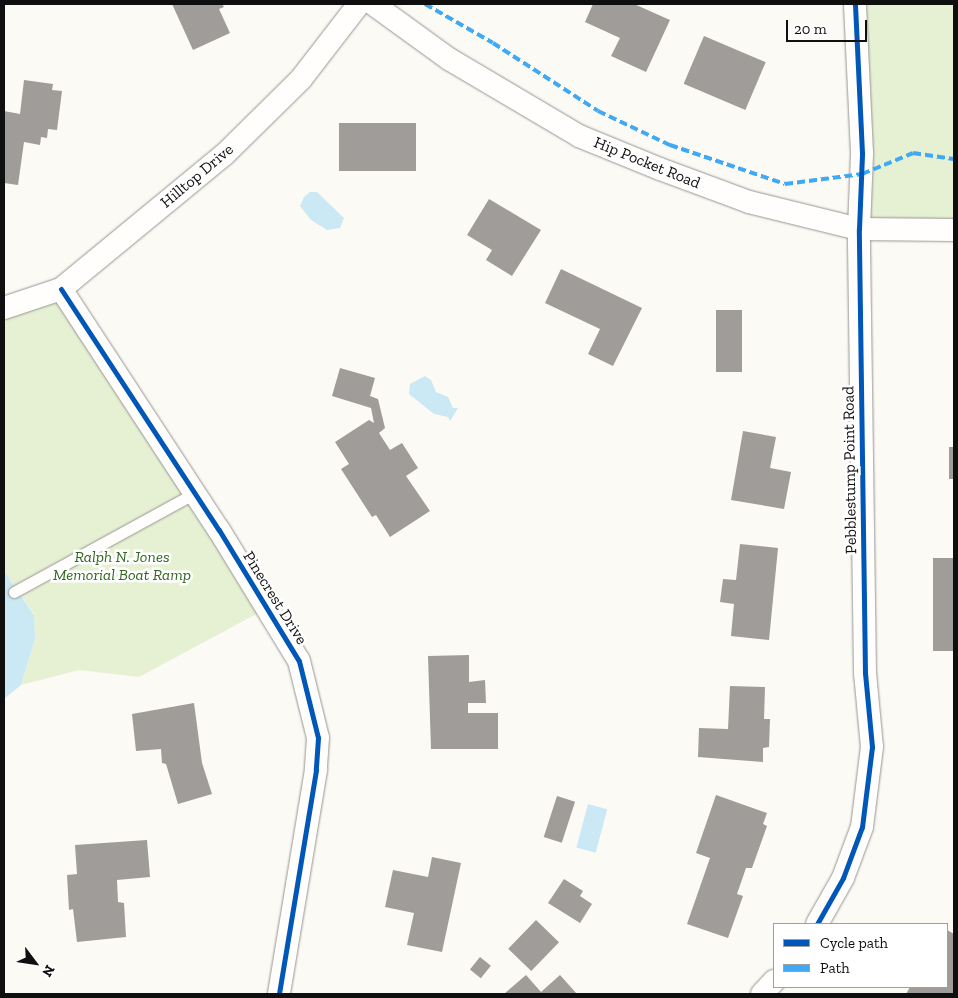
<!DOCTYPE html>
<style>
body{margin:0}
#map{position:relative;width:958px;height:998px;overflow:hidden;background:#fcfaf4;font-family:"Zilla Slab",serif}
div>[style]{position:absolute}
.green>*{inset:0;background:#e6f1d4;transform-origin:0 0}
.water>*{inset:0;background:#cbe8f5;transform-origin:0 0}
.building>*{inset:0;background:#9f9c99;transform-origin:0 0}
.roads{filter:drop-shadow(0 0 1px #969592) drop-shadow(0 0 1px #969592)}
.lane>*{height:11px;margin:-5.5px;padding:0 5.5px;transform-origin:5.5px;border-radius:5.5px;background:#fffefd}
.street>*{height:22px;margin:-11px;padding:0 11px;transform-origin:11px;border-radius:11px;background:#fffefd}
.quiet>*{height:4px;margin-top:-2px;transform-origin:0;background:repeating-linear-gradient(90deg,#3fa9f5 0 8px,transparent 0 12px)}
.cycleway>*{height:5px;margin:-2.5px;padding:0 2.5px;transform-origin:2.5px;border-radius:2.5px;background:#0057b8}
span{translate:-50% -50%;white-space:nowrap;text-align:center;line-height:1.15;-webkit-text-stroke:5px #fff;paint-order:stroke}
.street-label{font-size:16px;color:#0f0f0f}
.park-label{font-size:16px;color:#31661f;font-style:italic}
.frame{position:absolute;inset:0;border:5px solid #0f0f0f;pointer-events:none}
.legend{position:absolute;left:773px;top:923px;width:175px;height:65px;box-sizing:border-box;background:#fff;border:1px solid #9f9f9f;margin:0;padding:6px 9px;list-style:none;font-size:15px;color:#0f0f0f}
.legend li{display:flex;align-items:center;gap:10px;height:25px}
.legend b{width:25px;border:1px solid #9f9f9f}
.north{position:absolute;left:10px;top:938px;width:50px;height:50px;-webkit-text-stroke:4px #fff;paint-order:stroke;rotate:121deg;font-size:14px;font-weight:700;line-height:20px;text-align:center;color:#0f0f0f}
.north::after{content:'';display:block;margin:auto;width:18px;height:22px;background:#0f0f0f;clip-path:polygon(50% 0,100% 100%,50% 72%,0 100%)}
.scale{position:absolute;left:786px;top:20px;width:81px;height:22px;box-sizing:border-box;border:2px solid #0f0f0f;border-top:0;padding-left:6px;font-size:15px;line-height:18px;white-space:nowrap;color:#0f0f0f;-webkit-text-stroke:4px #fff;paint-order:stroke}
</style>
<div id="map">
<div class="green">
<i style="left:855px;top:4px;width:99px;height:225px"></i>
<i style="clip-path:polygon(61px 289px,266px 609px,139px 677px,79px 670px,21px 685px,35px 639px,34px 614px,4px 571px,4px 308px)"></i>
</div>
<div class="water">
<i style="clip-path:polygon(310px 192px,317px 192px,344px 218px,340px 228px,327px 230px,311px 220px,300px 206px,304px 197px)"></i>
<i style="clip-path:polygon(425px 376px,431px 380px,436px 392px,448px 397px,453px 408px,458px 408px,450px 421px,448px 417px,434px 414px,409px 394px,410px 384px)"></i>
<i style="clip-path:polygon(4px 571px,34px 615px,35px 639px,21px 685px,4px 699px)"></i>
<i style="left:588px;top:804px;width:20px;height:45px;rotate:15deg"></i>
</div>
<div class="building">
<i style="clip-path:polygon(172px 4px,222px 4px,224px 7px,219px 9px,230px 33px,193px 50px)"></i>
<i style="clip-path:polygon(593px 4px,634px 4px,670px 20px,646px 72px,611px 56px,620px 38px,585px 22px)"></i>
<i style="left:704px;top:36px;width:67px;height:52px;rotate:23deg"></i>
<i style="clip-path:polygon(24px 80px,53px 84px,52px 90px,62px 91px,57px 130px,48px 129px,47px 138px,41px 137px,40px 145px,24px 142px,18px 185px,4px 183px,4px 111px,20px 114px)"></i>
<i style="left:339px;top:123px;width:77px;height:48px"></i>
<i style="clip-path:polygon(489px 199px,541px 230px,512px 276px,486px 260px,492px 250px,467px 235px)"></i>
<i style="clip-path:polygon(561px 269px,642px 308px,613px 366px,588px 354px,600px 329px,545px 303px)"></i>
<i style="left:716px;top:310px;width:26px;height:62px"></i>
<i style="clip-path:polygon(340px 368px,375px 378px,370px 396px,378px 399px,385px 428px,379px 433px,390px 450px,402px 443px,418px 468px,406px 476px,430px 511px,390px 537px,376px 515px,372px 517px,341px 469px,349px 464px,335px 442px,369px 420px,374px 423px,371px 408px,332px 396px)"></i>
<i style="clip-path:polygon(743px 431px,776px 437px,770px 468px,791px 472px,784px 509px,731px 500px)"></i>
<i style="left:949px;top:447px;width:5px;height:32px"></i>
<i style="clip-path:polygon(740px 544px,778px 548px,769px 640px,731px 636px,734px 604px,720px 602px,723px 579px,736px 580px)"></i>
<i style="left:933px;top:558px;width:21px;height:93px"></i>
<i style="clip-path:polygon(469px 655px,469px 682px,485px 680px,486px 703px,468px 703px,468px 713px,498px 713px,498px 749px,431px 749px,428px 656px)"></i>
<i style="clip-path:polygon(730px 686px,765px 687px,764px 719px,770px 719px,769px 747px,763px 748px,763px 762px,698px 757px,699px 728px,728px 729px)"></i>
<i style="clip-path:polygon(194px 703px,202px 763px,212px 794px,178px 804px,166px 764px,162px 763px,161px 749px,136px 751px,132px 714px)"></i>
<i style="clip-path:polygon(716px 795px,767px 813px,763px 824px,767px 826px,752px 868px,746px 868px,737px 894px,743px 896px,728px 938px,687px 924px,710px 858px,696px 853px)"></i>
<i style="left:557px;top:796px;width:19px;height:43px;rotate:18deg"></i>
<i style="clip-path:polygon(147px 840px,150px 877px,117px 880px,118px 902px,124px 903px,126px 937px,77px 942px,73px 909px,69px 910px,67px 875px,77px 874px,75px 845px)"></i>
<i style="clip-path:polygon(432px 857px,461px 863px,442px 952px,407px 945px,414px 913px,385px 907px,393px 870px,428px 877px)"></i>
<i style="clip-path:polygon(564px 879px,583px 891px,580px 896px,592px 904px,580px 923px,548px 903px)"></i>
<i style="left:536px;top:920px;width:32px;height:40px;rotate:44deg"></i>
<i style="clip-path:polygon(947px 930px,954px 934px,954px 994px,906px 994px,910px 987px,947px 987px)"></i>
<i style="left:480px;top:957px;width:14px;height:16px;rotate:39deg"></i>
<i style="clip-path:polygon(526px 975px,541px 992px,560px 975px,577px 994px,504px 994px)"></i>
</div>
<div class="roads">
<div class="lane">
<i style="left:14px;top:592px;width:206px;rotate:-28.7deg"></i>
</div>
<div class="street">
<i style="left:373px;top:4px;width:94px;rotate:35.9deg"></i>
<i style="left:449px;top:59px;width:151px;rotate:30.6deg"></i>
<i style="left:579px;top:136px;width:87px;rotate:22.2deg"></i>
<i style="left:660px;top:169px;width:95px;rotate:20.3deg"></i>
<i style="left:749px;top:202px;width:113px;rotate:13.8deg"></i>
<i style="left:859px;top:229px;width:95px;rotate:0.6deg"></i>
<i style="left:61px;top:289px;width:288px;rotate:56.8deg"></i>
<i style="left:219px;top:530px;width:153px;rotate:58.6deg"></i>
<i style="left:299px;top:661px;width:79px;rotate:76.1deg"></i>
<i style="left:318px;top:738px;width:32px;rotate:94deg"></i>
<i style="left:316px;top:770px;width:227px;rotate:99.4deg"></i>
<i style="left:4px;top:308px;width:60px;rotate:-18.4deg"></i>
<i style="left:61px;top:289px;width:212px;rotate:-39.5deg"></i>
<i style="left:225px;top:154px;width:107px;rotate:-44.6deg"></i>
<i style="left:301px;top:79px;width:95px;rotate:-52.3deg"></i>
<i style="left:817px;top:924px;width:53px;rotate:-60.5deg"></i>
<i style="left:843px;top:878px;width:54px;rotate:-69.6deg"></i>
<i style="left:862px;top:827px;width:81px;rotate:-82.9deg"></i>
<i style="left:872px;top:747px;width:74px;rotate:-95.4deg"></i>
<i style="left:865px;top:673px;width:444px;rotate:-90.8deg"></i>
<i style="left:859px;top:229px;width:76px;rotate:-87.7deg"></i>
<i style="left:862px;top:153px;width:149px;rotate:-92.7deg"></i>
<i style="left:762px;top:994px;width:18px;rotate:-47deg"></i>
</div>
</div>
<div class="quiet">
<i style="left:425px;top:4px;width:78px;rotate:29.8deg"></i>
<i style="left:493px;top:43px;width:125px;rotate:32.9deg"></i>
<i style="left:598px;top:111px;width:80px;rotate:25.3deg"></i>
<i style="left:670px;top:145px;width:121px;rotate:18.7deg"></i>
<i style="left:785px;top:184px;width:78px;rotate:-7.4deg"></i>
<i style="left:862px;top:174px;width:55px;rotate:-22.4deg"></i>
<i style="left:913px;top:153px;width:41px;rotate:8.3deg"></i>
</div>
<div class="cycleway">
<i style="left:61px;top:289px;width:288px;rotate:56.8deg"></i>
<i style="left:219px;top:530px;width:153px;rotate:58.6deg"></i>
<i style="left:299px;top:661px;width:79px;rotate:76.1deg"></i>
<i style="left:318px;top:738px;width:32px;rotate:94deg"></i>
<i style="left:316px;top:770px;width:227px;rotate:99.4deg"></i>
<i style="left:817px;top:924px;width:53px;rotate:-60.5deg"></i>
<i style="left:843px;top:878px;width:54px;rotate:-69.6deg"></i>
<i style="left:862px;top:827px;width:81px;rotate:-82.9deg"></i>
<i style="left:872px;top:747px;width:74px;rotate:-95.4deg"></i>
<i style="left:865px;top:673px;width:444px;rotate:-90.8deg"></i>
<i style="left:859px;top:229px;width:76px;rotate:-87.7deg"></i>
<i style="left:862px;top:153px;width:149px;rotate:-92.7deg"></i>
</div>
<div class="street-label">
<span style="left:647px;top:163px;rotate:22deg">Hip Pocket Road</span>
<span style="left:197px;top:176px;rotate:-40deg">Hilltop Drive</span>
<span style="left:850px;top:470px;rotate:-91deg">Pebblestump Point Road</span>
<span style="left:275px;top:598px;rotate:58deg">Pinecrest Drive</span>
</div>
<div class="park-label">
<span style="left:122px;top:566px">Ralph N. Jones<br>Memorial Boat Ramp</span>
</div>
<div class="frame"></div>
<ul class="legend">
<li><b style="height:6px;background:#0057b8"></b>Cycle path</li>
<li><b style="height:6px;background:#3fa9f5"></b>Path</li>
</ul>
<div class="north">N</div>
<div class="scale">20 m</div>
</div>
